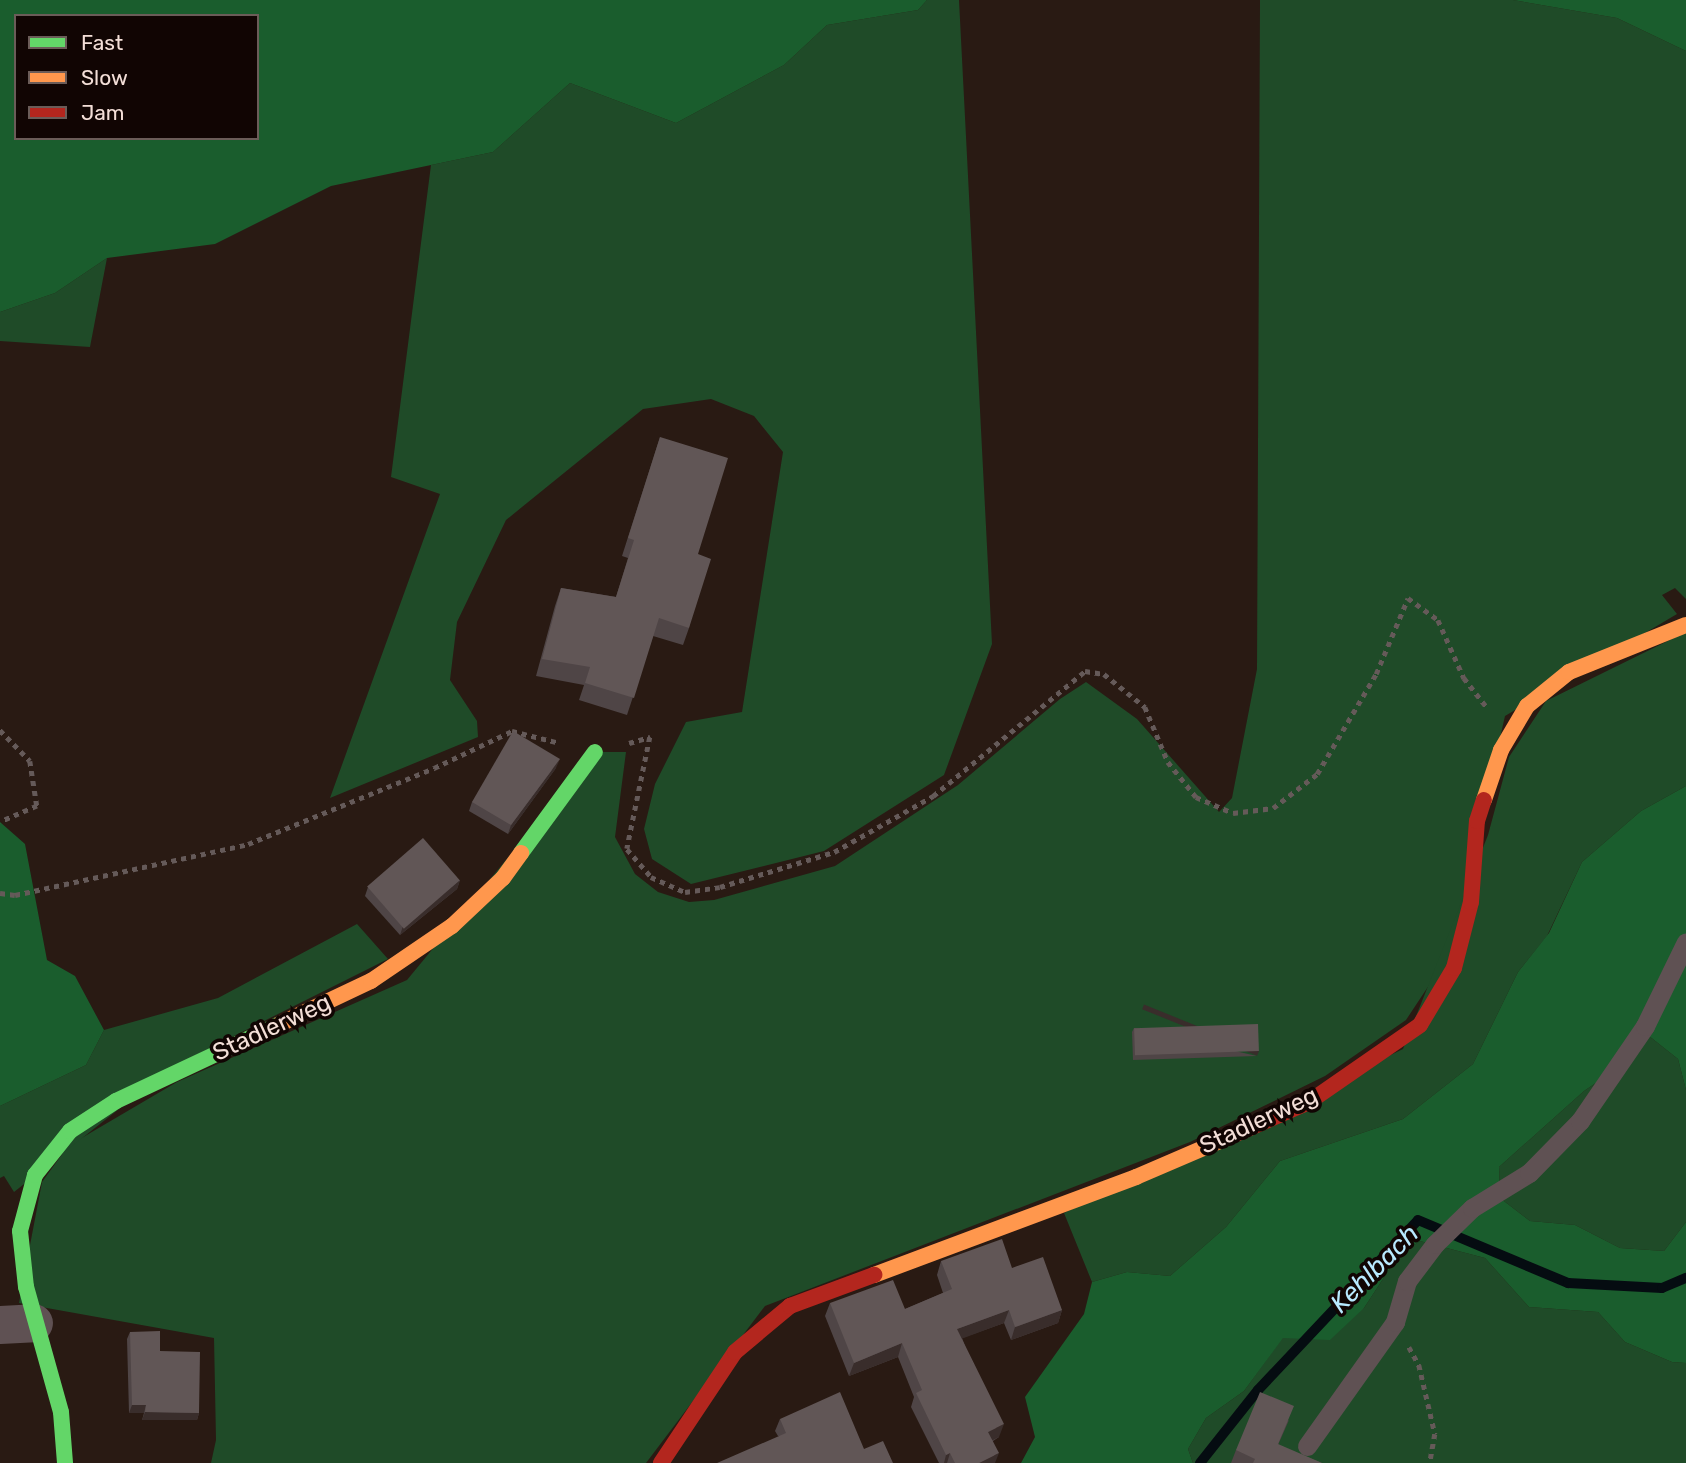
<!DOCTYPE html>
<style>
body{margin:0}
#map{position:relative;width:1686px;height:1463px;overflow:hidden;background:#291a13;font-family:Rubik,sans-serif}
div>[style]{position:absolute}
.green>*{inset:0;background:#1f4b28}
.forest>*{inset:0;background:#1a5d2d}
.stream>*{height:10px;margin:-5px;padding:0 5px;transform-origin:5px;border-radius:5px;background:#050c11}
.path>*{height:4.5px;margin-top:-2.25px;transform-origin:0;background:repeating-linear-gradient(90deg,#655a59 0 5px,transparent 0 10px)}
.lane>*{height:19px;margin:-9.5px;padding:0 9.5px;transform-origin:9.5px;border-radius:9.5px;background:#5f5153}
.street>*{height:38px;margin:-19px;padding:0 19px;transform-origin:19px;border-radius:19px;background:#5f5153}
.fast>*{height:16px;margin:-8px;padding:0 8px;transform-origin:8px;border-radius:8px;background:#63d668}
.slow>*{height:16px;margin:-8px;padding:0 8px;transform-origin:8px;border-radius:8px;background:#ff974d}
.jam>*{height:16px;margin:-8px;padding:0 8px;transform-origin:8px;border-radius:8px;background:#b3261e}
.wall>*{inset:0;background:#4f4546}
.shaded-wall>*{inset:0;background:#392d2b;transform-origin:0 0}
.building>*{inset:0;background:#615656;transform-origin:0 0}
span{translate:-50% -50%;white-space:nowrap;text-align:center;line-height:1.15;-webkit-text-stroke:7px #110503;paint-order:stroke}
.street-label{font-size:24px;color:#f3ded7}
.water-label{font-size:26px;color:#b8e9fe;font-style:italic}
.legend{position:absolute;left:14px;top:14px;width:245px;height:126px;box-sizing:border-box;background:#110503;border:2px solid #6b5c58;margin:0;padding:9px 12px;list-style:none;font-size:21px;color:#f3ded7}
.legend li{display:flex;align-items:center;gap:14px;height:35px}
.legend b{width:35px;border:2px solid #6b5c58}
</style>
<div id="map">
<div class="green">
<i style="clip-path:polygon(927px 0,959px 0,992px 644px,944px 775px,824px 851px,691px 884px,652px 859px,644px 829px,655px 784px,686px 722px,742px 712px,783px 452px,754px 416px,711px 399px,643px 409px,506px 520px,457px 622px,450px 680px,477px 721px,478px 737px,330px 798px,440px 494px,391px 477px,431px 165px,493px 152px,570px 83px,676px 123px,784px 65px,827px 25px,918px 10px)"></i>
<i style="clip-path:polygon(1260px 0,1513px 0,1617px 18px,1686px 51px,1686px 599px,1675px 588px,1662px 595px,1677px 614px,1505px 716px,1451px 952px,1406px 1020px,1325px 1076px,1190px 1142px,765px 1306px,646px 1463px,211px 1463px,216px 1440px,214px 1338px,19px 1303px,42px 1182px,68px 1146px,177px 1082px,407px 980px,595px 752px,626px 752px,615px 837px,635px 874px,658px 892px,689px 902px,714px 900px,835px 866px,958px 785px,1060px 699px,1086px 682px,1137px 719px,1219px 812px,1232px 798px,1257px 669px)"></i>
<i style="clip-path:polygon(107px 258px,90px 347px,0 341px,0 312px,55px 293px)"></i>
<i style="clip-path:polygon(1686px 632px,1686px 786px,1641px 811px,1582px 862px,1547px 936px,1518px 972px,1473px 1064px,1403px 1119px,1280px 1161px,1226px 1227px,1170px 1276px,1127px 1272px,1092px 1282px,1064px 1213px,1403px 1049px,1488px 835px,1509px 757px,1546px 701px)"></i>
<i style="clip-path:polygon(357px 924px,388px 959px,172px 1067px,14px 1192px,4px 1176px,0 1178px,0 1106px,86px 1065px,104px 1030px,218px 998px)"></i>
<i style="clip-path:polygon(1649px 1036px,1678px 1059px,1686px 1090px,1686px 1222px,1664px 1251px,1620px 1248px,1575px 1225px,1530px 1221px,1500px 1198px,1499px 1167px,1584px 1091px,1618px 1068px)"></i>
<i style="clip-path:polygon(1420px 1241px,1485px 1258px,1529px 1307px,1598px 1312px,1625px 1342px,1672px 1362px,1686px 1363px,1686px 1463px,1193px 1463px,1188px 1449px,1206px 1418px,1244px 1391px,1283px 1337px,1364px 1308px,1398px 1256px)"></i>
</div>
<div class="forest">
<i style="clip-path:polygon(evenodd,0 0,927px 0,918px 10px,827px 25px,784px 65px,676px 123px,570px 83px,493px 152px,331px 186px,215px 244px,107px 258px,55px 293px,0 312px,0 0,16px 16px,257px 16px,257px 138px,16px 138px,16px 16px)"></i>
<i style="clip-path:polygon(1513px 0,1686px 0,1686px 51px,1617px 18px)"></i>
<i style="clip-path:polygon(1686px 786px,1686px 1090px,1678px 1059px,1649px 1036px,1618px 1068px,1584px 1091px,1499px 1167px,1500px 1198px,1530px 1221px,1575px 1225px,1620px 1248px,1664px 1251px,1686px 1222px,1686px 1363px,1672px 1362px,1625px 1342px,1598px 1312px,1529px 1307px,1485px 1258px,1420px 1241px,1398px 1256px,1364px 1308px,1330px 1340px,1283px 1338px,1244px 1391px,1206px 1418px,1188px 1449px,1193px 1463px,1021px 1463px,1035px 1437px,1025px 1397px,1084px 1314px,1092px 1282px,1127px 1272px,1170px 1276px,1226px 1227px,1280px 1161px,1403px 1119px,1473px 1064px,1518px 972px,1549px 933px,1582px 862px,1641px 811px)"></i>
<i style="clip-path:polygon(0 822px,25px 844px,47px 960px,75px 976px,104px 1030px,86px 1065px,0 1106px)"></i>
</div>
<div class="stream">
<i style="left:1200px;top:1463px;width:93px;rotate:-51.5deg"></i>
<i style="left:1258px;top:1390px;width:233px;rotate:-46.7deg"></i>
<i style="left:1418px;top:1220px;width:163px;rotate:22.8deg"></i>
<i style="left:1568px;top:1283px;width:94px;rotate:3deg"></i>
<i style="left:1662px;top:1288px;width:26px;rotate:-23deg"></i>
</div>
<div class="path">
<i style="left:0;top:730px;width:43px;rotate:45.9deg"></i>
<i style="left:30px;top:761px;width:46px;rotate:81.2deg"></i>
<i style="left:37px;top:806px;width:40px;rotate:156.6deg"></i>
<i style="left:629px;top:743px;width:22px;rotate:-16deg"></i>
<i style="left:650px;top:737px;width:114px;rotate:101.6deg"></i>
<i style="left:627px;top:849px;width:37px;rotate:49deg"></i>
<i style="left:651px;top:877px;width:37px;rotate:24deg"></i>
<i style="left:685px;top:892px;width:35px;rotate:-8deg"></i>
<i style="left:720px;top:887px;width:119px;rotate:-17.1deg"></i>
<i style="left:834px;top:852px;width:114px;rotate:-29.5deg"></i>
<i style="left:933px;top:796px;width:197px;rotate:-39.4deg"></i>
<i style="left:1085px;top:671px;width:19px;rotate:9deg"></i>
<i style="left:1104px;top:674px;width:53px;rotate:38.8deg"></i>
<i style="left:1145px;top:707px;width:60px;rotate:67.3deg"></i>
<i style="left:1168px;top:762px;width:45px;rotate:51.3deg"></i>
<i style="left:1196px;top:797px;width:40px;rotate:23.4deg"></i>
<i style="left:1233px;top:813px;width:40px;rotate:-7.1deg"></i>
<i style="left:1273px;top:808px;width:56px;rotate:-37.7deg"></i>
<i style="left:1317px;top:774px;width:116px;rotate:-59.5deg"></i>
<i style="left:1376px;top:674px;width:82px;rotate:-67.2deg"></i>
<i style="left:1408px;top:598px;width:37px;rotate:36deg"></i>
<i style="left:1438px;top:620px;width:64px;rotate:65.9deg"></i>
<i style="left:1464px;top:678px;width:36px;rotate:52deg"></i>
<i style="left:0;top:893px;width:15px;rotate:8deg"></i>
<i style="left:15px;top:895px;width:239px;rotate:-12.3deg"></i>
<i style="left:248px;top:844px;width:201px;rotate:-22.2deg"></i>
<i style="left:434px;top:768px;width:86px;rotate:-25.4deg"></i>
<i style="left:512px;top:731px;width:49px;rotate:14deg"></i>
<i style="left:1409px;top:1347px;width:21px;rotate:61deg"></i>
<i style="left:1419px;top:1365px;width:71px;rotate:76.9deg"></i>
<i style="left:1435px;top:1434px;width:29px;rotate:100deg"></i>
</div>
<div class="lane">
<i style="left:1307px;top:1446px;width:152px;rotate:-54.6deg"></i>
<i style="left:1395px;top:1322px;width:43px;rotate:-73.7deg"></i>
<i style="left:1407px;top:1281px;width:46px;rotate:-52.9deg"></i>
<i style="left:1435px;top:1244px;width:52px;rotate:-44.2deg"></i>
<i style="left:1472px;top:1208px;width:67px;rotate:-31.6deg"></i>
<i style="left:1529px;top:1173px;width:73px;rotate:-45.6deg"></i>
<i style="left:1580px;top:1121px;width:115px;rotate:-55.6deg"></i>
<i style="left:1645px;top:1026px;width:93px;rotate:-64deg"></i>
</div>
<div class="street">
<i style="left:0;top:1325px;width:34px;rotate:-3deg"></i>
</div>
<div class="fast">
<i style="left:521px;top:853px;width:125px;rotate:-53.8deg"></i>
<i style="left:65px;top:1463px;width:51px;rotate:-94.5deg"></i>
<i style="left:61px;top:1412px;width:130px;rotate:-105.6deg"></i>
<i style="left:26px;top:1287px;width:56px;rotate:-96.1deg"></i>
<i style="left:20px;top:1231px;width:58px;rotate:-75deg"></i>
<i style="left:35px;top:1175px;width:56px;rotate:-51.5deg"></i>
<i style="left:70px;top:1131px;width:55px;rotate:-33.1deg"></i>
<i style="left:116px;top:1101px;width:181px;rotate:-25.2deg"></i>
</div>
<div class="slow">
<i style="left:1484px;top:800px;width:53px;rotate:-71.2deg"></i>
<i style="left:1501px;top:750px;width:51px;rotate:-59.4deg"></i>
<i style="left:1527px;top:706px;width:54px;rotate:-39deg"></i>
<i style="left:1569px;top:672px;width:126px;rotate:-21.9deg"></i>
<i style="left:280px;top:1024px;width:101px;rotate:-25.3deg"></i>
<i style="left:371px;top:981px;width:98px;rotate:-34.2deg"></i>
<i style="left:452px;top:926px;width:70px;rotate:-43.3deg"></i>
<i style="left:503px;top:878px;width:31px;rotate:-54deg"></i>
<i style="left:874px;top:1275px;width:280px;rotate:-20.5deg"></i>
<i style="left:1136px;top:1177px;width:101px;rotate:-23.3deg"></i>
</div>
<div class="jam">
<i style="left:1229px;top:1137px;width:87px;rotate:-23.6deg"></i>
<i style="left:1309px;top:1102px;width:135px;rotate:-34.7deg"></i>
<i style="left:1420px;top:1025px;width:66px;rotate:-59.2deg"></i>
<i style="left:1454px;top:968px;width:68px;rotate:-75.6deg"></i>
<i style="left:1471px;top:902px;width:81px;rotate:-85.8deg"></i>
<i style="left:1477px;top:821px;width:22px;rotate:-72deg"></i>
<i style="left:661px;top:1463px;width:133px;rotate:-56.3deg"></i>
<i style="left:735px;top:1352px;width:72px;rotate:-39.9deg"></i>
<i style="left:790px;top:1306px;width:90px;rotate:-20.3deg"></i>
</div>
<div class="wall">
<i style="clip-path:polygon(660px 437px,698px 554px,689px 628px,683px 645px,653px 636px,627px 715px,579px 700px,584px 685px,536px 676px,555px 606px,561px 588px,616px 597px,628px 558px,622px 556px)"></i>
<i style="clip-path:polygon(556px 768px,508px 834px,469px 811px,472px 802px)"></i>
<i style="clip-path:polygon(460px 880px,457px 889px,400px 935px,365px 896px,368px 887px)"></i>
<i style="clip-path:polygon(1134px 1028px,1257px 1056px,1133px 1060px,1132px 1032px)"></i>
<i style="clip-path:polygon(941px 1261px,1012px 1268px,1062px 1310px,1058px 1323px,1011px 1340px,1004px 1323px,962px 1338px,999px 1437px,993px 1441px,995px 1463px,939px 1463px,911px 1407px,914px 1397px,898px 1357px,849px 1376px,825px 1316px,830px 1303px,905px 1309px,943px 1293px,937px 1275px)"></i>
<i style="clip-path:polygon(130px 1332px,160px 1351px,199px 1413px,197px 1420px,142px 1420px,144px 1413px,129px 1413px,127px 1339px)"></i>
<i style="clip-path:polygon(780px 1419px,864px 1449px,778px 1436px,775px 1431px)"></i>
<i style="clip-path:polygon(1289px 1420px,1278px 1445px,1322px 1463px,1231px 1463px,1236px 1450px)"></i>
</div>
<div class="shaded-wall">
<i style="clip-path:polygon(560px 759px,556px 768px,508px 834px,511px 825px)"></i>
<i style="clip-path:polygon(460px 880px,457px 889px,400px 935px,403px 926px)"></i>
<i style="left:1259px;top:1051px;width:5px;height:124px;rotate:112deg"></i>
<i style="clip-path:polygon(1009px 1310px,1004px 1323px,953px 1342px,957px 1329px)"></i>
<i style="clip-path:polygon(1062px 1310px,1058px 1323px,1011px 1340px,1015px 1327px)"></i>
<i style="clip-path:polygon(902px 1343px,898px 1357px,849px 1376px,854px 1363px)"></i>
<i style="clip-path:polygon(132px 1405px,146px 1405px,144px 1413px,129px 1413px)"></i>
<i style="clip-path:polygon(145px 1412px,199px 1413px,197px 1420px,142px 1420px)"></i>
<i style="clip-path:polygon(1004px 1424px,999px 1437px,983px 1445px,988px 1432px)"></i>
<i style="clip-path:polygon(950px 1453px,947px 1463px,944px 1463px,946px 1455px)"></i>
<i style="clip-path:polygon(999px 1453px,995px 1463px,979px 1463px)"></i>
</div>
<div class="building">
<i style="clip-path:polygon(660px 437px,728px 458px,698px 554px,711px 559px,689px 628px,659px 618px,634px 698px,585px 683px,590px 667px,542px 659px,561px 588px,616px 597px,634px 540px,628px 538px)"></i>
<i style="clip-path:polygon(513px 731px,560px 759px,511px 825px,472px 802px)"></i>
<i style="left:423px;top:838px;width:56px;height:74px;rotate:49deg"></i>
<i style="left:1258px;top:1024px;width:27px;height:124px;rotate:88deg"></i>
<i style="clip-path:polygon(1002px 1239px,1012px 1268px,1043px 1257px,1062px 1310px,1015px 1327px,1009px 1310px,957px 1329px,1004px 1424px,988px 1432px,999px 1453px,979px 1463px,955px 1463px,950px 1453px,946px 1455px,916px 1393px,922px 1390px,902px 1343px,854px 1363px,830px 1303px,893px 1280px,905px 1309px,952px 1289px,941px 1261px)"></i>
<i style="clip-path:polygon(160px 1331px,160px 1351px,200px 1352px,199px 1413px,145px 1412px,146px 1405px,132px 1405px,130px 1332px)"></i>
<i style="clip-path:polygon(840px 1392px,864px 1449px,883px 1441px,893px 1463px,717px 1463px,786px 1433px,780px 1419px)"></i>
<i style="clip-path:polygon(1260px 1392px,1294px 1406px,1278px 1444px,1322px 1463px,1253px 1463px,1255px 1459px,1236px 1450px)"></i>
</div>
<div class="street-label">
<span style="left:272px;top:1028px;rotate:-25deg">Stadlerweg</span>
<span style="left:1259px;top:1121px;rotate:-25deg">Stadlerweg</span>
</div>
<div class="water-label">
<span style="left:1375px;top:1269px;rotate:-45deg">Kehlbach</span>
</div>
<ul class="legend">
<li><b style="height:9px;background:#63d668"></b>Fast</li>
<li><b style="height:9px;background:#ff974d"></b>Slow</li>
<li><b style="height:9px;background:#b3261e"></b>Jam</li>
</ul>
</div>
